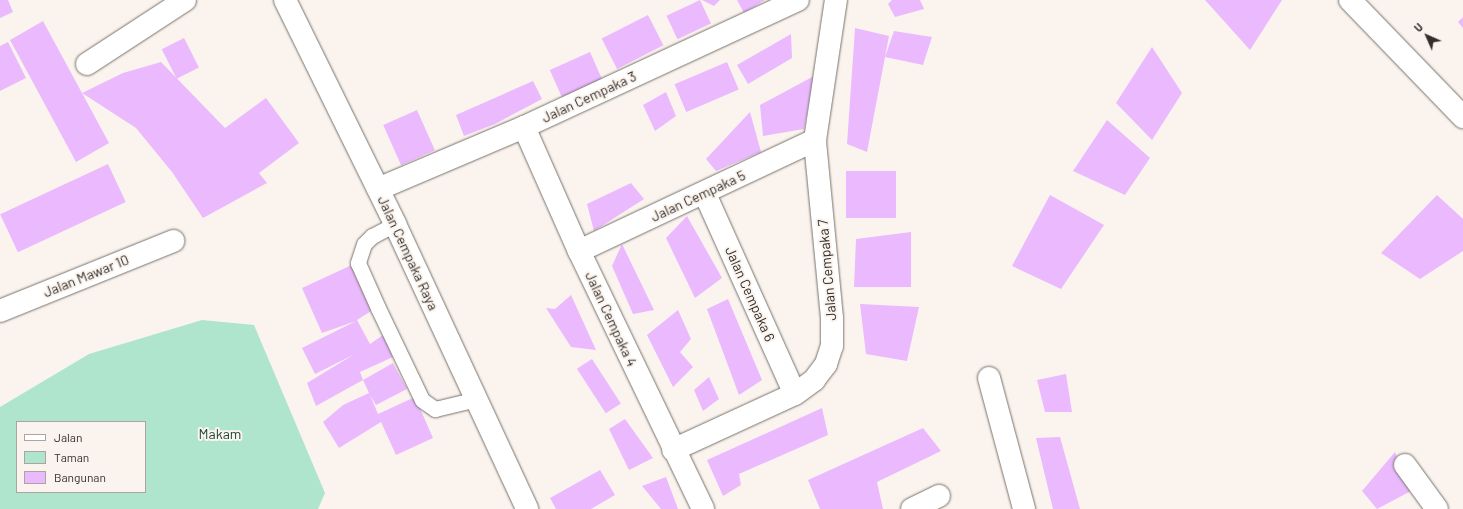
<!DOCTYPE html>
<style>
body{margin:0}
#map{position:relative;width:1463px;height:509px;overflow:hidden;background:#fbf4ee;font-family:Barlow,sans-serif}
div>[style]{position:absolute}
.green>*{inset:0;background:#afe5cc}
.building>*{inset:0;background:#ebb9fe;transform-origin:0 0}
.roads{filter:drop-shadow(0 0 1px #77726c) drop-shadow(0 0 1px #77726c)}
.lane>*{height:15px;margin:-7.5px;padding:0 7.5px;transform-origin:7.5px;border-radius:7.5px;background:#fff}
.street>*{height:22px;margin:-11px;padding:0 11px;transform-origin:11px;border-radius:11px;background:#fff}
span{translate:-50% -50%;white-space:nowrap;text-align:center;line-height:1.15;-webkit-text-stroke:4px #fbf4ee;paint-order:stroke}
.street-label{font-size:14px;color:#312e2c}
.park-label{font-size:14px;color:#1b4534}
.legend{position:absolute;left:16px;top:421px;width:130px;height:72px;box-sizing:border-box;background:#fbf4ee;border:1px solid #aaa5a0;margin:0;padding:5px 7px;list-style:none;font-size:12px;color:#312e2c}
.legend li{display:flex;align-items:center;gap:8px;height:20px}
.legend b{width:20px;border:1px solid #aaa5a0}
.north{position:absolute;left:1407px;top:16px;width:40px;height:40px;-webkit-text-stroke:3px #fbf4ee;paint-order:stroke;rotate:315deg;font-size:11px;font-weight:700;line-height:16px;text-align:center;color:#312e2c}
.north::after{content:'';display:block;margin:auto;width:14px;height:18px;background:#312e2c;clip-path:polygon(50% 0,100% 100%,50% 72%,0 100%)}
</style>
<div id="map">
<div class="green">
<i style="clip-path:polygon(evenodd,202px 320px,254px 325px,325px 493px,318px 509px,0 509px,0 407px,89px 354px,202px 320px,17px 422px,145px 422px,145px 492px,17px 492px,17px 422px)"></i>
</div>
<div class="building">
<i style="clip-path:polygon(0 0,8px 0,13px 12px,0 18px)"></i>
<i style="left:700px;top:0;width:26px;height:37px;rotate:65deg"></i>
<i style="clip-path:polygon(702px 0,720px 0,714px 6px)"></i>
<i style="clip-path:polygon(737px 0,765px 0,744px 13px)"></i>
<i style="clip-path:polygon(892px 0,920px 0,924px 9px,895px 17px,888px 4px)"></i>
<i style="clip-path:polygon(1205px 0,1282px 0,1250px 50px)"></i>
<i style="left:648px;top:15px;width:34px;height:52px;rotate:63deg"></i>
<i style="clip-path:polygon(1463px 17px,1463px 28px,1458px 22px)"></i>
<i style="clip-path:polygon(43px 21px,82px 93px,123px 73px,161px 62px,225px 128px,266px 98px,299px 143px,259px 173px,267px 183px,203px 218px,172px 172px,136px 128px,82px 93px,109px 143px,76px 162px,10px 40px)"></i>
<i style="clip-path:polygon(855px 28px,889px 36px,885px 57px,894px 31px,932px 37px,923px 65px,885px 57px,867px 152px,847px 144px)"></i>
<i style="clip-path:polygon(791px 34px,792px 58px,748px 84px,737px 65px)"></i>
<i style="left:184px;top:38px;width:33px;height:25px;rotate:63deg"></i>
<i style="clip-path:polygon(8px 42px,26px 78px,0 91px,0 46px)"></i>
<i style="clip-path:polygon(1152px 47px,1182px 93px,1152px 140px,1116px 103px)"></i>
<i style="left:590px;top:52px;width:32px;height:44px;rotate:66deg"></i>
<i style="left:727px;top:62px;width:30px;height:57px;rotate:67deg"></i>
<i style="clip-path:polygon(814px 76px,804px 129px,763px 136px,760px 105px)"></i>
<i style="clip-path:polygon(533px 81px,542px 99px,495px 124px,464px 136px,456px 115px)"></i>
<i style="clip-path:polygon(666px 92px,676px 116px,655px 131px,643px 105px)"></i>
<i style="left:417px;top:110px;width:44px;height:37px;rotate:66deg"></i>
<i style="clip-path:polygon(750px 112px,761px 152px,716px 171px,706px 159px)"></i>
<i style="clip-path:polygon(1107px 120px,1150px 158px,1125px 195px,1073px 171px)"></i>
<i style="left:108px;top:164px;width:42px;height:119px;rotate:65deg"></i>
<i style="left:896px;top:171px;width:47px;height:50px;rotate:90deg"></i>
<i style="clip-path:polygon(631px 183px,644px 199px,594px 231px,587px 204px)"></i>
<i style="clip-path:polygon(1050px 195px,1104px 225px,1061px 289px,1012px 266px)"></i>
<i style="clip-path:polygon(1437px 195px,1463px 219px,1463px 251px,1420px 279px,1381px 253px)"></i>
<i style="clip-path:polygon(687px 216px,722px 278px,695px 298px,666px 238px)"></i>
<i style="clip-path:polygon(911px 232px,911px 287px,854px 287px,856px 239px)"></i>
<i style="clip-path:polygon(622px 244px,654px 310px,633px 314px,612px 266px)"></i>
<i style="clip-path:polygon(356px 263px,376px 308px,357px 320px,370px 344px,383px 335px,393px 357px,360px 372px,363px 380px,316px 406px,307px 383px,353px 355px,315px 374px,302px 348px,356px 321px,322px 333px,302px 288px)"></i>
<i style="clip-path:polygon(571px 295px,596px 350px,571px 347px,546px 308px,555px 309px)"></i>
<i style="clip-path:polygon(728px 299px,762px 380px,739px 395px,707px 309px)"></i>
<i style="clip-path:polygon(860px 304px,919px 307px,907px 361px,866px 354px)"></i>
<i style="clip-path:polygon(678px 310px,691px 339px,680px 352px,693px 367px,673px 387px,647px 335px)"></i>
<i style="left:592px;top:359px;width:53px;height:18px;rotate:57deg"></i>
<i style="clip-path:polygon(393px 363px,407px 389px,376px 405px,370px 395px,378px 414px,415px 397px,433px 438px,396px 455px,381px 422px,339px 448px,323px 422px,343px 405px,369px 393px,363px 380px)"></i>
<i style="clip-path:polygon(1066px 374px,1072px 412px,1045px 412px,1037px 380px)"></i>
<i style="clip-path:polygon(709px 377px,719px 399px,703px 411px,694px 390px)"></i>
<i style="clip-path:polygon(822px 408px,828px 435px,739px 474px,741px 485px,723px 496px,707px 460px)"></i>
<i style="clip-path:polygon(625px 419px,653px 458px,629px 470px,609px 429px)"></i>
<i style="clip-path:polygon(923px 428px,941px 451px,877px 482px,883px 509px,820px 509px,808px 480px)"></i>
<i style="clip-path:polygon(1060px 437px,1080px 509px,1053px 509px,1036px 438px)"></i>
<i style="clip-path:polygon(1395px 452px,1411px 491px,1377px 509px,1362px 491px)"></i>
<i style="clip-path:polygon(600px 470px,615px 495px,591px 509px,556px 509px,550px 498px)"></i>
<i style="clip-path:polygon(666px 477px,678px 509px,661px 509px,642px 486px)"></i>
</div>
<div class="roads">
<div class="lane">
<i style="left:395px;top:224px;width:26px;rotate:152deg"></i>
<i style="left:372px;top:236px;width:11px;rotate:135deg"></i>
<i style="left:364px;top:244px;width:20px;rotate:108deg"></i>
<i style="left:358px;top:263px;width:49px;rotate:66deg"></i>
<i style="left:378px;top:308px;width:102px;rotate:64.4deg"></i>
<i style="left:422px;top:400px;width:16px;rotate:35deg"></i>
<i style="left:435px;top:409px;width:43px;rotate:-13.4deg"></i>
</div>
<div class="street">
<i style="left:285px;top:0;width:250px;rotate:63.8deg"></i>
<i style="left:395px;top:224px;width:314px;rotate:65.1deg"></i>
<i style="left:1350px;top:0;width:163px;rotate:46deg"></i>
<i style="left:87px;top:64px;width:117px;rotate:-33.1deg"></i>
<i style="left:524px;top:127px;width:136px;rotate:66.1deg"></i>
<i style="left:579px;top:251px;width:286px;rotate:64.3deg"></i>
<i style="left:378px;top:189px;width:159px;rotate:-23deg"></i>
<i style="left:524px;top:127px;width:302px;rotate:-24.9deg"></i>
<i style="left:705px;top:194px;width:219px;rotate:65.8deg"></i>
<i style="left:579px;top:251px;width:261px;rotate:-25.2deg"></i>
<i style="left:0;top:311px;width:187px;rotate:-22deg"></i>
<i style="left:989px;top:378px;width:136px;rotate:75deg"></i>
<i style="left:673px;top:450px;width:134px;rotate:-24.7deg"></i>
<i style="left:795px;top:394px;width:24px;rotate:-36deg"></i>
<i style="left:814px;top:380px;width:20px;rotate:-53deg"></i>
<i style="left:826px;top:364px;width:19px;rotate:-72deg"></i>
<i style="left:832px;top:346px;width:28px;rotate:-90deg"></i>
<i style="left:832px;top:318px;width:179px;rotate:-95.5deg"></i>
<i style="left:815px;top:140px;width:142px;rotate:-81.5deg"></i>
<i style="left:1405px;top:465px;width:54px;rotate:54deg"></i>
<i style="left:912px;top:509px;width:30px;rotate:-26deg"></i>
</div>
</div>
<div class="street-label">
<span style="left:589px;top:97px;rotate:-25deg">Jalan Cempaka 3</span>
<span style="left:698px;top:196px;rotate:-25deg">Jalan Cempaka 5</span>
<span style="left:408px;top:253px;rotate:65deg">Jalan Cempaka Raya</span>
<span style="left:827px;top:270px;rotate:-95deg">Jalan Cempaka 7</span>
<span style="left:86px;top:276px;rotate:-22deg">Jalan Mawar 10</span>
<span style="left:750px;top:294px;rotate:66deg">Jalan Cempaka 6</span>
<span style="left:611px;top:319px;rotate:65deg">Jalan Cempaka 4</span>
</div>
<div class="park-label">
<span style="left:220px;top:434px">Makam</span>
</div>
<ul class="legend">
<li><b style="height:5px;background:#fff"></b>Jalan</li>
<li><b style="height:11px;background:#afe5cc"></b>Taman</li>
<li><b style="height:11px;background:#ebb9fe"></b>Bangunan</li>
</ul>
<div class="north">U</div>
</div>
